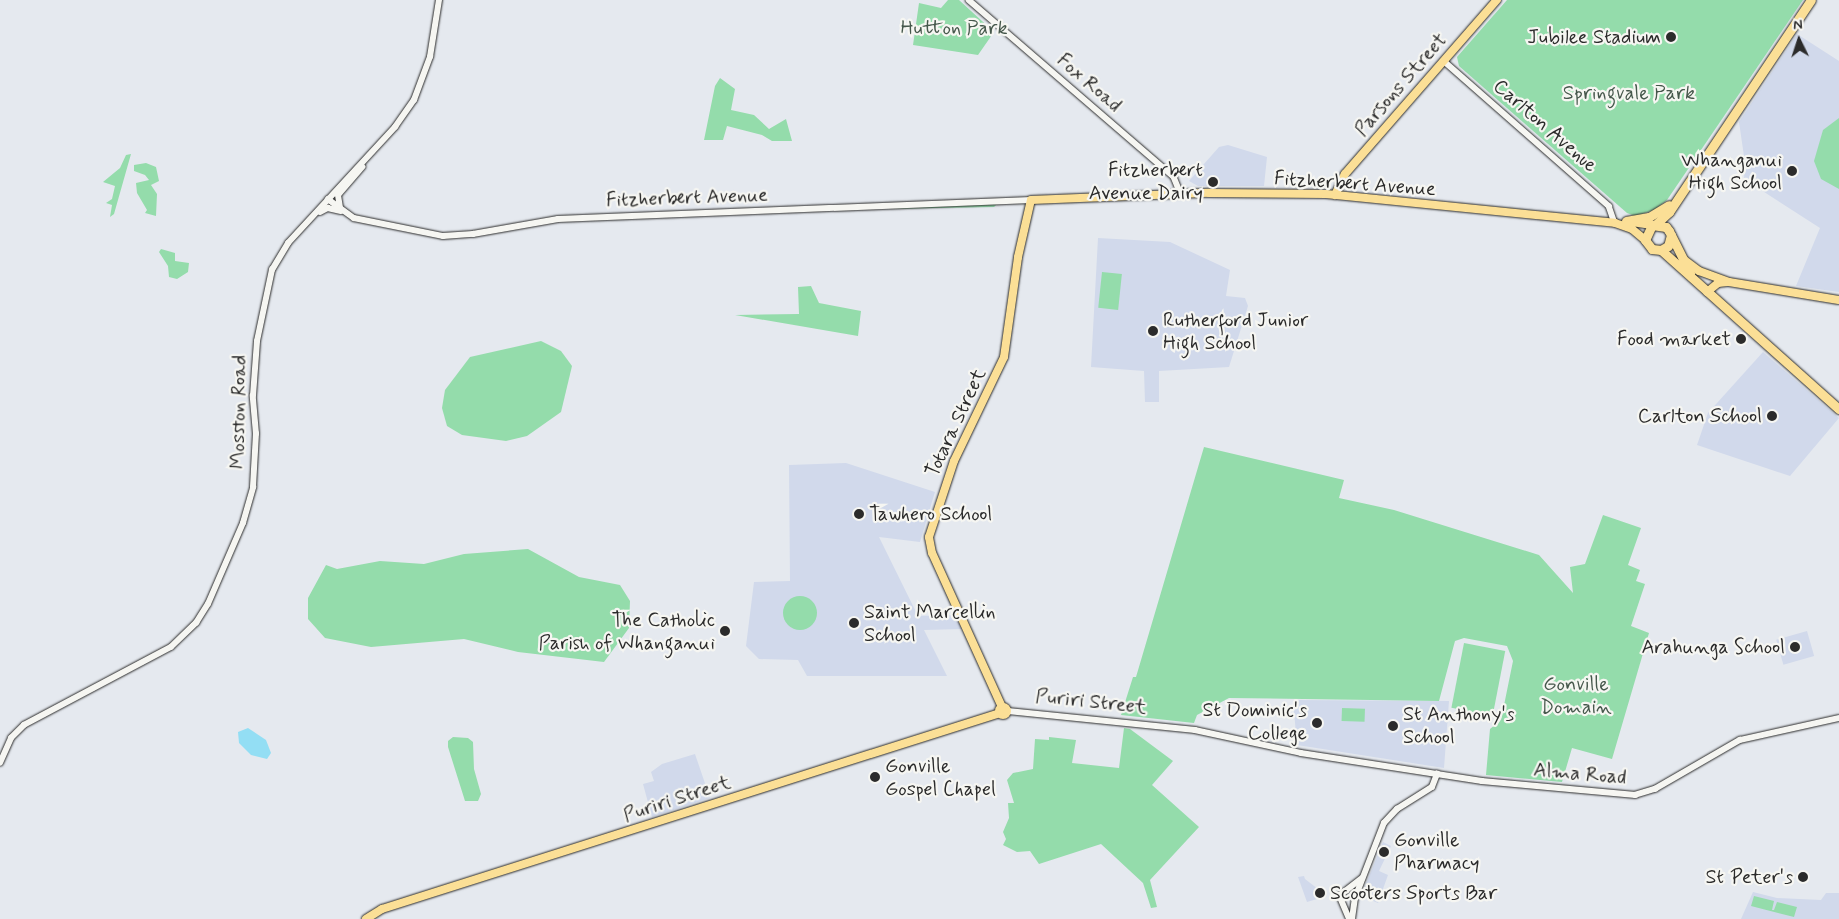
<!DOCTYPE html>
<style>
body{margin:0}
#map{position:relative;width:1839px;height:919px;overflow:hidden;background:#e5e9ef;font-family:Mynerve,sans-serif}
div>[style]{position:absolute}
.built>*{inset:0;background:#d1d9eb;transform-origin:0 0}
.green>*{inset:0;background:#94dcab;transform-origin:0 0}
.round{border-radius:50%}
.water>*{inset:0;background:#93def4}
.roads{filter:drop-shadow(0 0 1px #2b2b2b) drop-shadow(0 0 1px #2b2b2b)}
.minor>*{height:5.5px;margin:-2.75px;padding:0 2.75px;transform-origin:2.75px;border-radius:2.75px;background:#f6f6f2}
.major>*{height:8px;margin:-4px;padding:0 4px;transform-origin:4px;border-radius:4px;background:#fbdf96}
.major>.ring{margin:-4px;padding:0;box-sizing:content-box;background:none;border:8px solid #fbdf96;border-radius:50%}
.highway>*{height:9px;margin:-4.5px;padding:0 4.5px;transform-origin:4.5px;border-radius:4.5px;background:#fbdf96}
.dots>*{width:14px;height:14px;translate:-50% -50%;box-sizing:border-box;border:2px solid #f6f6f2;border-radius:50%}
span{translate:-50% -50%;white-space:nowrap;text-align:center;line-height:1.15;-webkit-text-stroke:4.5px #f6f6f2;paint-order:stroke}
.park-label{font-size:20px;color:#45574b}
.poi-label{font-size:20px;color:#2b2b2b}
.right{translate:-100% -50%;text-align:right}
.left{translate:0 -50%;text-align:left}
.street-label{font-size:20px;color:#2b2b2b}
.north{position:absolute;left:1774px;top:15px;width:50px;height:50px;-webkit-text-stroke:4px #f6f6f2;paint-order:stroke;rotate:356deg;font-size:14px;font-weight:700;line-height:20px;text-align:center;color:#2b2b2b}
.north::after{content:'';display:block;margin:auto;width:18px;height:22px;background:#2b2b2b;clip-path:polygon(50% 0,100% 100%,50% 72%,0 100%)}
</style>
<div id="map">
<div class="built">
<i style="clip-path:polygon(1797px 34px,1839px 61px,1839px 292px,1796px 286px,1820px 228px,1744px 179px,1745px 163px,1739px 122px)"></i>
<i style="clip-path:polygon(1228px 145px,1267px 157px,1264px 186px,1198px 186px,1189px 181px,1219px 147px)"></i>
<i style="clip-path:polygon(1098px 238px,1170px 242px,1230px 270px,1226px 296px,1245px 298px,1248px 306px,1229px 367px,1159px 371px,1159px 402px,1145px 402px,1144px 371px,1091px 367px)"></i>
<i style="clip-path:polygon(1763px 352px,1839px 418px,1790px 476px,1697px 445px,1708px 413px)"></i>
<i style="clip-path:polygon(846px 463px,935px 492px,920px 542px,879px 537px,918px 616px,954px 615px,962px 629px,924px 630px,947px 676px,807px 676px,798px 660px,759px 659px,746px 646px,754px 582px,790px 581px,789px 465px)"></i>
<i style="left:1807px;top:631px;width:26px;height:32px;rotate:74deg"></i>
<i style="clip-path:polygon(1293px 700px,1449px 701px,1444px 768px,1297px 745px)"></i>
<i style="clip-path:polygon(695px 754px,710px 798px,652px 817px,643px 784px,654px 781px,651px 772px,662px 764px)"></i>
<i style="clip-path:polygon(1383px 842px,1391px 846px,1379px 871px,1388px 875px,1378px 903px,1361px 896px)"></i>
<i style="clip-path:polygon(1304px 876px,1305px 879px,1327px 896px,1307px 902px,1298px 877px)"></i>
<i style="clip-path:polygon(1753px 892px,1777px 898px,1821px 900px,1826px 893px,1839px 893px,1839px 919px,1741px 919px)"></i>
</div>
<div class="green">
<i style="clip-path:polygon(948px 0,959px 0,994px 32px,978px 55px,913px 45px,919px 3px,941px 8px)"></i>
<i style="clip-path:polygon(1507px 0,1803px 0,1667px 200px,1654px 210px,1635px 216px,1627px 213px,1459px 66px,1457px 57px)"></i>
<i style="clip-path:polygon(720px 78px,735px 89px,731px 110px,754px 115px,769px 129px,786px 119px,792px 141px,772px 141px,762px 135px,727px 126px,723px 140px,704px 140px,715px 86px)"></i>
<i style="clip-path:polygon(1839px 118px,1839px 189px,1821px 179px,1814px 161px,1823px 130px)"></i>
<i style="clip-path:polygon(131px 154px,114px 214px,110px 217px,112px 205px,106px 203px,112px 199px,115px 186px,103px 182px,120px 168px,126px 155px)"></i>
<i style="clip-path:polygon(146px 163px,156px 167px,159px 181px,151px 185px,157px 194px,156px 216px,145px 213px,147px 210px,137px 193px,136px 183px,149px 180px,145px 175px,134px 171px,134px 165px)"></i>
<i style="clip-path:polygon(998px 203px,994px 207px,884px 209px)"></i>
<i style="clip-path:polygon(161px 249px,175px 253px,175px 261px,189px 263px,188px 272px,177px 279px,169px 277px,168px 266px,159px 252px)"></i>
<i style="left:1102px;top:272px;width:20px;height:36px;rotate:6deg"></i>
<i style="clip-path:polygon(811px 286px,819px 303px,861px 311px,858px 336px,735px 315px,799px 314px,798px 287px)"></i>
<i style="clip-path:polygon(541px 341px,561px 351px,572px 366px,561px 412px,527px 436px,506px 441px,462px 435px,447px 426px,442px 408px,445px 390px,470px 357px)"></i>
<i style="clip-path:polygon(1204px 447px,1344px 480px,1339px 498px,1394px 510px,1539px 555px,1573px 593px,1570px 567px,1585px 564px,1603px 515px,1641px 528px,1628px 565px,1640px 570px,1636px 581px,1645px 584px,1631px 626px,1649px 633px,1612px 759px,1572px 748px,1562px 782px,1486px 775px,1490px 729px,1501px 720px,1513px 661px,1507px 646px,1464px 638px,1455px 641px,1439px 701px,1229px 698px,1197px 715px,1194px 723px,1121px 715px,1133px 677px,1136px 677px)"></i>
<i style="clip-path:polygon(528px 549px,579px 577px,620px 585px,630px 601px,629px 628px,604px 662px,518px 652px,464px 639px,371px 647px,325px 638px,308px 619px,308px 598px,326px 565px,337px 569px,380px 561px,424px 564px,464px 554px)"></i>
<i class="round" style="left:783px;top:596px;width:34px;height:34px"></i>
<i style="left:1464px;top:643px;width:42px;height:66px;rotate:11deg"></i>
<i style="left:1342px;top:708px;width:23px;height:13px;rotate:2deg"></i>
<i style="clip-path:polygon(1124px 728px,1130px 729px,1173px 761px,1152px 785px,1199px 827px,1150px 880px,1157px 907px,1151px 908px,1143px 883px,1101px 844px,1039px 864px,1030px 851px,1017px 852px,1003px 845px,1006px 839px,1003px 832px,1009px 818px,1008px 803px,1014px 803px,1007px 780px,1013px 773px,1033px 769px,1035px 739px,1049px 740px,1049px 737px,1076px 740px,1072px 763px,1119px 768px)"></i>
<i style="clip-path:polygon(453px 737px,468px 738px,473px 742px,474px 769px,481px 794px,478px 801px,465px 801px,448px 747px,448px 741px)"></i>
<i style="clip-path:polygon(1754px 896px,1774px 901px,1772px 910px,1774px 910px,1777px 902px,1797px 907px,1794px 917px,1751px 906px)"></i>
</div>
<div class="water">
<i style="clip-path:polygon(248px 728px,266px 740px,271px 753px,267px 759px,251px 755px,239px 743px,238px 732px)"></i>
</div>
<div class="roads">
<div class="minor">
<i style="left:969px;top:0;width:271px;rotate:40.8deg"></i>
<i style="left:1174px;top:177px;width:18px;rotate:68deg"></i>
<i style="left:1444px;top:61px;width:220px;rotate:41.3deg"></i>
<i style="left:1609px;top:206px;width:18px;rotate:71deg"></i>
<i style="left:328px;top:199px;width:32px;rotate:36deg"></i>
<i style="left:354px;top:218px;width:91px;rotate:11.4deg"></i>
<i style="left:443px;top:236px;width:30px;rotate:-4deg"></i>
<i style="left:473px;top:234px;width:86px;rotate:-10deg"></i>
<i style="left:558px;top:219px;width:473px;rotate:-2.3deg"></i>
<i style="left:340px;top:208px;width:13px;rotate:-99deg"></i>
<i style="left:338px;top:195px;width:37px;rotate:-49deg"></i>
<i style="left:320px;top:212px;width:9px;rotate:-27deg"></i>
<i style="left:328px;top:208px;width:13px;rotate:13deg"></i>
<i style="left:1008px;top:711px;width:188px;rotate:5.8deg"></i>
<i style="left:1195px;top:730px;width:108px;rotate:12.2deg"></i>
<i style="left:1301px;top:753px;width:183px;rotate:8.8deg"></i>
<i style="left:1482px;top:781px;width:154px;rotate:5.2deg"></i>
<i style="left:1635px;top:795px;width:21px;rotate:-17deg"></i>
<i style="left:1655px;top:789px;width:98px;rotate:-30deg"></i>
<i style="left:1740px;top:740px;width:101px;rotate:-12.5deg"></i>
<i style="left:0;top:763px;width:27px;rotate:-66deg"></i>
<i style="left:11px;top:738px;width:18px;rotate:-45deg"></i>
<i style="left:24px;top:725px;width:166px;rotate:-28deg"></i>
<i style="left:171px;top:647px;width:35px;rotate:-44deg"></i>
<i style="left:196px;top:623px;width:22px;rotate:-58deg"></i>
<i style="left:208px;top:604px;width:88px;rotate:-66.6deg"></i>
<i style="left:243px;top:523px;width:37px;rotate:-74deg"></i>
<i style="left:253px;top:487px;width:53px;rotate:-86.8deg"></i>
<i style="left:256px;top:434px;width:38px;rotate:-95deg"></i>
<i style="left:253px;top:396px;width:55px;rotate:-85.8deg"></i>
<i style="left:257px;top:341px;width:73px;rotate:-78.1deg"></i>
<i style="left:272px;top:270px;width:31px;rotate:-59deg"></i>
<i style="left:288px;top:243px;width:158px;rotate:-47.3deg"></i>
<i style="left:395px;top:127px;width:33px;rotate:-55deg"></i>
<i style="left:414px;top:100px;width:46px;rotate:-69.6deg"></i>
<i style="left:430px;top:57px;width:58px;rotate:-81deg"></i>
<i style="left:1349px;top:919px;width:25px;rotate:-113deg"></i>
<i style="left:1339px;top:896px;width:29px;rotate:-38deg"></i>
<i style="left:1352px;top:919px;width:21px;rotate:-82deg"></i>
<i style="left:1355px;top:898px;width:80px;rotate:-68.9deg"></i>
<i style="left:1384px;top:823px;width:19px;rotate:-47deg"></i>
<i style="left:1397px;top:809px;width:41px;rotate:-32.2deg"></i>
<i style="left:1432px;top:787px;width:14px;rotate:-69deg"></i>
</div>
<div class="major">
<i style="left:1335px;top:195px;width:23px;rotate:-65deg"></i>
<i style="left:1345px;top:174px;width:231px;rotate:-48.9deg"></i>
<i style="left:1632px;top:222px;width:20px;rotate:9deg"></i>
<i style="left:1683px;top:259px;width:20px;rotate:37deg"></i>
<i style="left:1699px;top:271px;width:32px;rotate:20deg"></i>
<i style="left:1729px;top:282px;width:111px;rotate:9.3deg"></i>
<i style="left:1707px;top:292px;width:14px;rotate:-39deg"></i>
<i style="left:1718px;top:283px;width:9px;rotate:-6deg"></i>
<i class="ring" style="left:999px;top:707px;width:0;height:0"></i>
<i style="left:1002px;top:707px;width:169px;rotate:-114.4deg"></i>
<i style="left:932px;top:553px;width:16px;rotate:-101deg"></i>
<i style="left:929px;top:537px;width:80px;rotate:-71.8deg"></i>
<i style="left:954px;top:461px;width:115px;rotate:-64.3deg"></i>
<i style="left:1004px;top:357px;width:101px;rotate:-82deg"></i>
<i style="left:1018px;top:257px;width:58px;rotate:-77.2deg"></i>
<i style="left:1031px;top:200px;width:178px;rotate:-2.3deg"></i>
<i style="left:1209px;top:193px;width:117px;rotate:0.5deg"></i>
<i style="left:1326px;top:194px;width:290px;rotate:5.7deg"></i>
<i style="left:1615px;top:223px;width:18px;rotate:19deg"></i>
<i style="left:1632px;top:229px;width:17px;rotate:40deg"></i>
<i style="left:366px;top:919px;width:19px;rotate:-32deg"></i>
<i style="left:382px;top:909px;width:648px;rotate:-17.6deg"></i>
</div>
<div class="highway">
<i style="left:1626px;top:221px;width:23px;rotate:-10deg"></i>
<i style="left:1649px;top:217px;width:23px;rotate:-31deg"></i>
<i style="left:1656px;top:224px;width:18px;rotate:-43deg"></i>
<i style="left:1669px;top:212px;width:255px;rotate:-56.2deg"></i>
<i style="left:1671px;top:235px;width:11px;rotate:105deg"></i>
<i style="left:1668px;top:246px;width:8px;rotate:150deg"></i>
<i style="left:1661px;top:250px;width:9px;rotate:-174deg"></i>
<i style="left:1652px;top:249px;width:11px;rotate:-128deg"></i>
<i style="left:1645px;top:240px;width:17px;rotate:-65deg"></i>
<i style="left:1652px;top:225px;width:14px;rotate:8deg"></i>
<i style="left:1666px;top:227px;width:5px;rotate:53deg"></i>
<i style="left:1669px;top:231px;width:47px;rotate:63.4deg"></i>
<i style="left:1661px;top:250px;width:239px;rotate:41.8deg"></i>
</div>
</div>
<div class="dots">
<i style="left:1671px;top:37px;background:#2b2b2b"></i>
<i style="left:1792px;top:171px;background:#2b2b2b"></i>
<i style="left:1213px;top:182px;background:#2b2b2b"></i>
<i style="left:1153px;top:331px;background:#2b2b2b"></i>
<i style="left:1741px;top:339px;background:#2b2b2b"></i>
<i style="left:1772px;top:416px;background:#2b2b2b"></i>
<i style="left:859px;top:514px;background:#2b2b2b"></i>
<i style="left:854px;top:623px;background:#2b2b2b"></i>
<i style="left:725px;top:631px;background:#2b2b2b"></i>
<i style="left:1795px;top:647px;background:#2b2b2b"></i>
<i style="left:1317px;top:723px;background:#2b2b2b"></i>
<i style="left:1393px;top:726px;background:#2b2b2b"></i>
<i style="left:875px;top:777px;background:#2b2b2b"></i>
<i style="left:1384px;top:852px;background:#2b2b2b"></i>
<i style="left:1803px;top:877px;background:#2b2b2b"></i>
<i style="left:1320px;top:893px;background:#2b2b2b"></i>
</div>
<div class="park-label">
<span style="left:954px;top:28px">Hutton Park</span>
<span style="left:1629px;top:93px">Springvale Park</span>
<span style="left:1576px;top:696px">Gonville<br>Domain</span>
</div>
<div class="poi-label">
<span class="right" style="left:1661px;top:37px">Jubilee Stadium</span>
<span class="right" style="left:1782px;top:172px">Whanganui<br>High School</span>
<span class="right" style="left:1203px;top:182px">Fitzherbert<br>Avenue Dairy</span>
<span class="left" style="left:1163px;top:332px">Rutherford Junior<br>High School</span>
<span class="right" style="left:1731px;top:339px">Food market</span>
<span class="right" style="left:1762px;top:416px">Carlton School</span>
<span class="left" style="left:869px;top:514px">Tawhero School</span>
<span class="left" style="left:864px;top:624px">Saint Marcellin<br>School</span>
<span class="right" style="left:715px;top:632px">The Catholic<br>Parish of Whanganui</span>
<span class="right" style="left:1785px;top:647px">Arahunga School</span>
<span class="right" style="left:1307px;top:722px">St Dominic's<br>College</span>
<span class="left" style="left:1403px;top:726px">St Anthony's<br>School</span>
<span class="left" style="left:885px;top:778px">Gonville<br>Gospel Chapel</span>
<span class="left" style="left:1394px;top:852px">Gonville<br>Pharmacy</span>
<span class="right" style="left:1793px;top:877px">St Peter's</span>
<span class="left" style="left:1330px;top:893px">Scooters Sports Bar</span>
</div>
<div class="street-label">
<span style="left:1089px;top:83px;rotate:41deg">Fox Road</span>
<span style="left:1401px;top:85px;rotate:-49deg">Parsons Street</span>
<span style="left:1545px;top:126px;rotate:41deg">Carlton Avenue</span>
<span style="left:1355px;top:184px;rotate:4deg">Fitzherbert Avenue</span>
<span style="left:687px;top:198px;rotate:-2deg">Fitzherbert Avenue</span>
<span style="left:239px;top:412px;rotate:-89deg">Mosston Road</span>
<span style="left:956px;top:423px;rotate:-65deg">Totara Street</span>
<span style="left:1091px;top:702px;rotate:6deg">Puriri Street</span>
<span style="left:1580px;top:774px;rotate:5deg">Alma Road</span>
<span style="left:677px;top:799px;rotate:-18deg">Puriri Street</span>
</div>
<div class="north">N</div>
</div>
